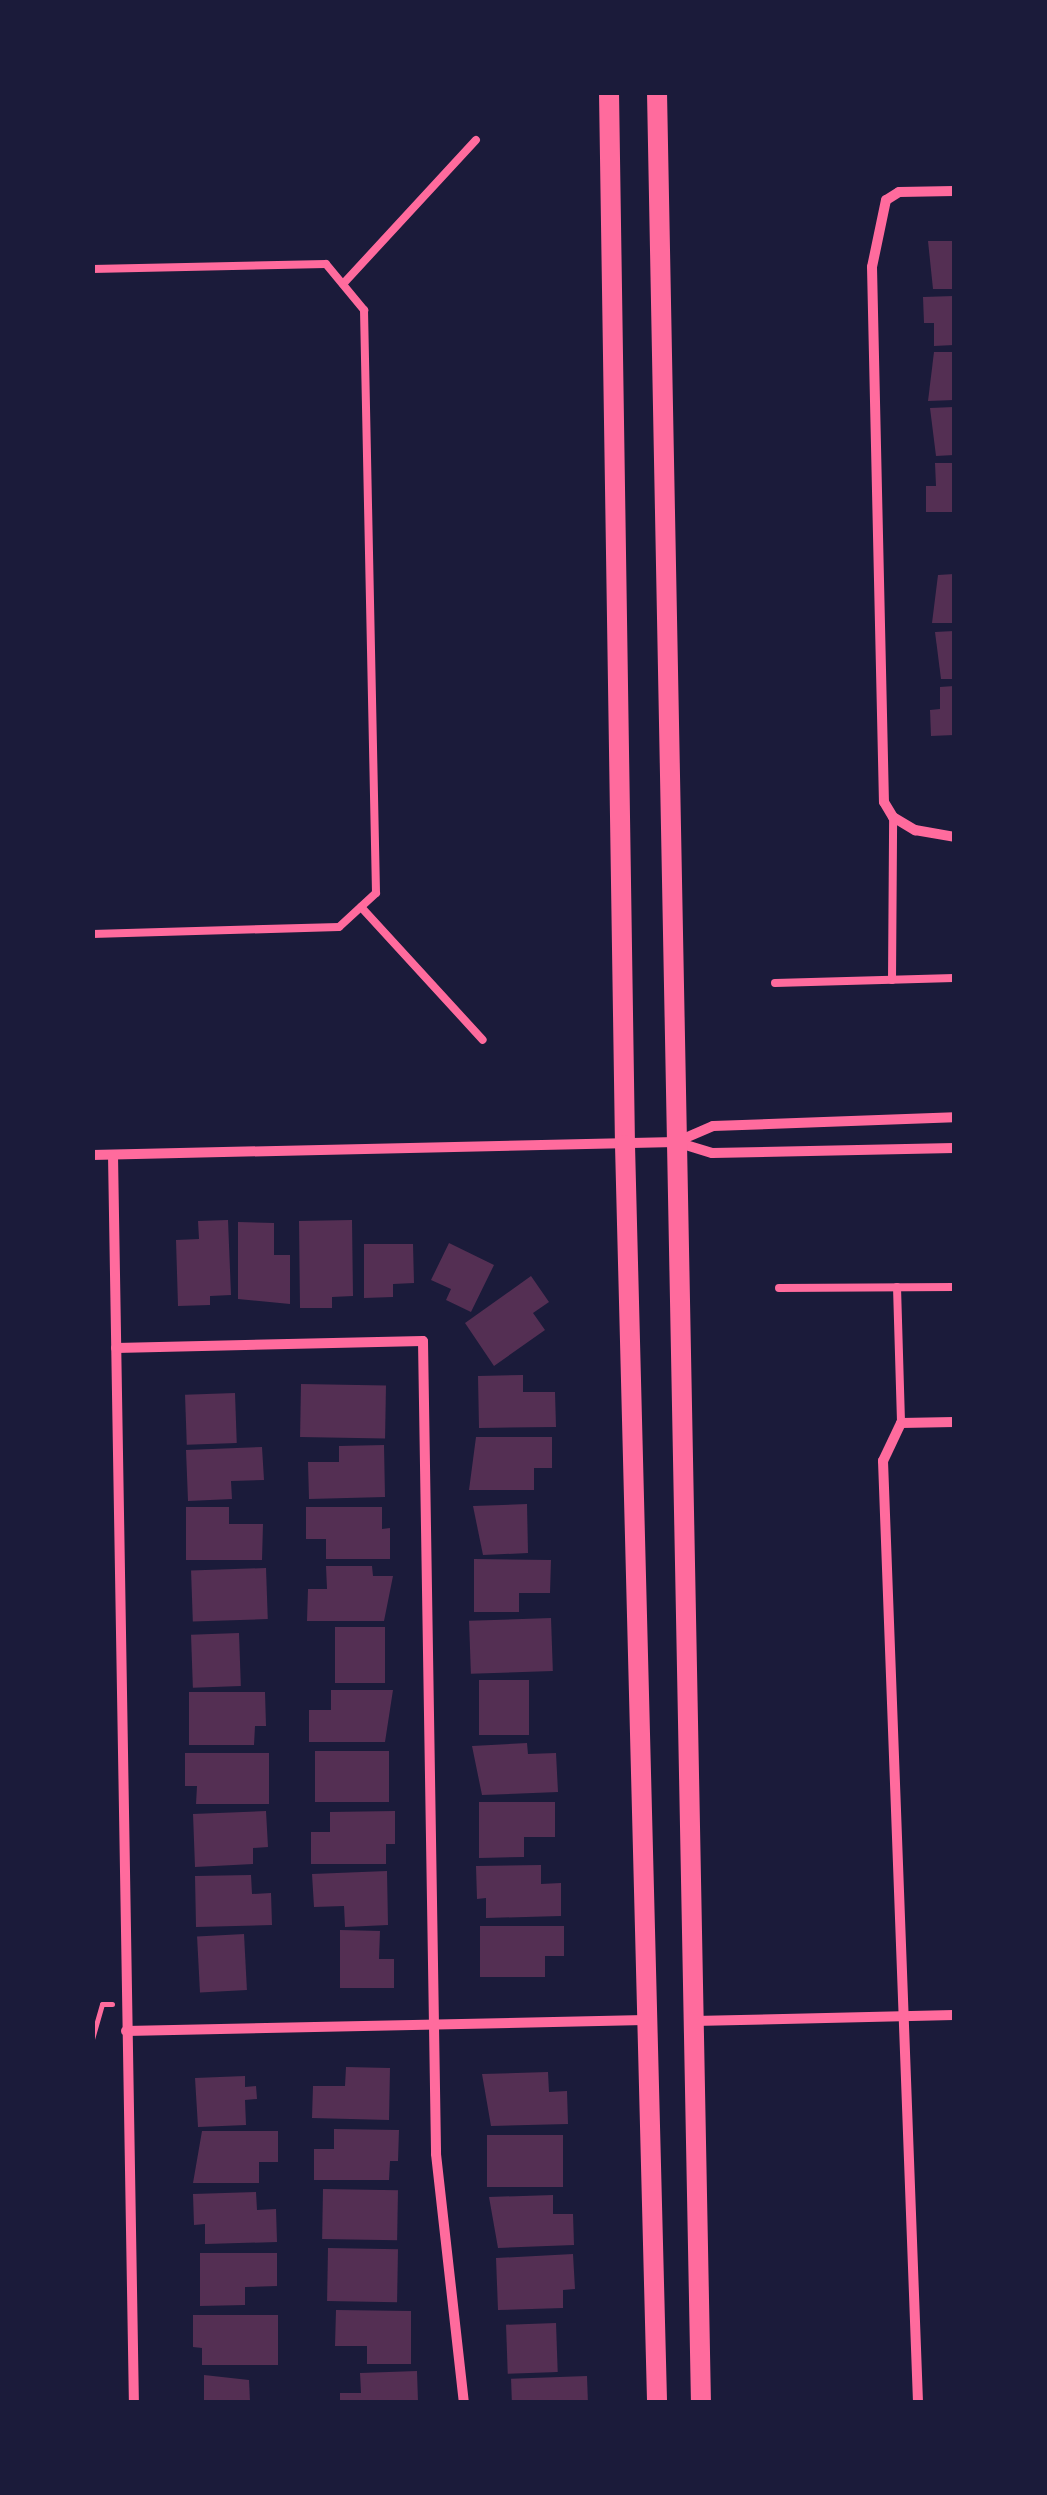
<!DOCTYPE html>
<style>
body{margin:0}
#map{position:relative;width:1047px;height:2495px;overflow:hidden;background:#1b1b3a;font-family:Raleway,sans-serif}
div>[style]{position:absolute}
.building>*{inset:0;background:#542f53;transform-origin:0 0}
.path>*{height:5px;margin:-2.5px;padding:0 2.5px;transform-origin:2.5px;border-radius:2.5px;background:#ff6b9d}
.service>*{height:8px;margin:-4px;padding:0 4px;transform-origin:4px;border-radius:4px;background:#ff6b9d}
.minor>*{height:10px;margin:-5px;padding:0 5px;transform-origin:5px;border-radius:5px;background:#ff6b9d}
.secondary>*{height:20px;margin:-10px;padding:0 10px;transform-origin:10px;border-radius:10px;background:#ff6b9d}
span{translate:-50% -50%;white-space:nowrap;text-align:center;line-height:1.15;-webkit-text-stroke:10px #1b1b3a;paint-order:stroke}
.frame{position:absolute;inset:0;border:95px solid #1b1b3a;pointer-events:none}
</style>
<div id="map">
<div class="building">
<i style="clip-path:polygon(928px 241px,954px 241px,954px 289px,933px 289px)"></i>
<i style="clip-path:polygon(954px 296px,954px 345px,934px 346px,934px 323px,924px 323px,923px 297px)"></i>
<i style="clip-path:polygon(934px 352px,954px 352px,954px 400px,928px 401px)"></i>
<i style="clip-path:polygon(954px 407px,954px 455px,936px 456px,930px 408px)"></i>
<i style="clip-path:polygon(935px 463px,954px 463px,954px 512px,926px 512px,926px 486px,936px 486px)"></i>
<i style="clip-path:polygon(954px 574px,954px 623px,932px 623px,938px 575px)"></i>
<i style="clip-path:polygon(954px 631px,954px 679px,941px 679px,935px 632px)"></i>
<i style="clip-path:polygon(954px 686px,954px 735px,931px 736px,930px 710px,940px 709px,940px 687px)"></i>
<i style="clip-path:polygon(228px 1220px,231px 1295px,210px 1296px,210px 1305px,178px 1306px,176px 1240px,199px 1239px,198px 1221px)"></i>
<i style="clip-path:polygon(352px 1220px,353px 1296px,332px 1297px,332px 1308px,300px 1308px,299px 1221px)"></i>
<i style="clip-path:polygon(238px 1222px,274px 1223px,274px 1255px,290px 1255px,290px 1304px,238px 1299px)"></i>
<i style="clip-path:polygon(449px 1243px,494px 1265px,471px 1312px,446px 1300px,451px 1289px,431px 1280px)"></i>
<i style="clip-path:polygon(364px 1244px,413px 1244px,414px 1283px,393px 1284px,393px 1297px,364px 1298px)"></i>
<i style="clip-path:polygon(531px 1276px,549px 1302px,533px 1313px,545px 1330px,494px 1366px,465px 1323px)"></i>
<i style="clip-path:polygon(523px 1375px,523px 1392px,555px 1392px,556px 1427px,479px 1428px,478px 1376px)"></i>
<i style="left:301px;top:1384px;width:85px;height:53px;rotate:1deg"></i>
<i style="left:235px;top:1393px;width:50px;height:50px;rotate:88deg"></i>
<i style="clip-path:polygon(476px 1437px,552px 1437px,552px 1468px,534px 1468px,534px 1490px,469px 1490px)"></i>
<i style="clip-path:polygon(384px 1445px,385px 1497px,309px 1499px,308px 1462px,339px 1462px,339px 1446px)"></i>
<i style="clip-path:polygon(262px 1447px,264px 1480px,231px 1481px,232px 1499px,188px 1501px,186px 1450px)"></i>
<i style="clip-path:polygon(527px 1504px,528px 1553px,483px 1555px,473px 1506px)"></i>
<i style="clip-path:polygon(186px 1507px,229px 1507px,229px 1524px,263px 1524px,262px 1560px,186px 1560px)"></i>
<i style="clip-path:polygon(306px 1507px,382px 1507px,382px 1529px,390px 1528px,390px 1559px,326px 1559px,326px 1539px,306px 1539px)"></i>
<i style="clip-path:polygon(474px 1559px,551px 1560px,550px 1593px,519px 1593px,519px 1612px,474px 1612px)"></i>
<i style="clip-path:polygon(326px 1566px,372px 1566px,373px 1576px,393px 1576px,384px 1621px,307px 1621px,308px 1589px,327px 1589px)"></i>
<i style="left:266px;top:1568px;width:51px;height:75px;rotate:88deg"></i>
<i style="left:551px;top:1618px;width:53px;height:82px;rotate:88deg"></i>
<i style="left:335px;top:1627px;width:50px;height:56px"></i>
<i style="left:239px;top:1633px;width:53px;height:48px;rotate:88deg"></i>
<i style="left:479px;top:1680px;width:50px;height:55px"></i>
<i style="clip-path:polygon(331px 1690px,393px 1690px,385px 1742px,309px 1742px,309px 1710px,331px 1710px)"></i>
<i style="clip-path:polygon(189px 1692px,265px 1692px,266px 1726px,255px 1726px,254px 1745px,189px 1745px)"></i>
<i style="clip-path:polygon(527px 1743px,528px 1754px,556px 1753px,558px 1792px,482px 1795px,472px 1746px)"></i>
<i style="left:315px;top:1751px;width:74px;height:51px"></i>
<i style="clip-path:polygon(185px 1753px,269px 1753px,269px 1804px,196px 1804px,197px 1786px,185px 1786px)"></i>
<i style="clip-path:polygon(479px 1802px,555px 1802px,555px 1837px,524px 1837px,524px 1857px,479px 1858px)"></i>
<i style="clip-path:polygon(266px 1811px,268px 1847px,253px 1848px,253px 1864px,195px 1867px,193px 1814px)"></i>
<i style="clip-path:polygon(395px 1811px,395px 1844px,386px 1844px,386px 1864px,311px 1864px,311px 1832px,330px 1832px,330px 1812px)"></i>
<i style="clip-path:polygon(541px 1865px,541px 1884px,561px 1883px,561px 1916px,486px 1918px,486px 1898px,477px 1899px,476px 1866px)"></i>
<i style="clip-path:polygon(387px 1871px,388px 1925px,345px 1927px,344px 1906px,314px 1907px,312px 1874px)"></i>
<i style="clip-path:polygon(251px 1875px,252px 1894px,271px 1893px,272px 1925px,196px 1927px,195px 1876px)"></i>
<i style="clip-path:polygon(480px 1926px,564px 1926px,564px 1956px,545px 1956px,545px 1977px,480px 1977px)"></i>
<i style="clip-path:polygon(340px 1930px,380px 1931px,379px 1959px,394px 1959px,394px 1988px,340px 1988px)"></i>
<i style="left:244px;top:1934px;width:56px;height:47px;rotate:87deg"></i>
<i style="clip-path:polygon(346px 2067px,390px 2068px,389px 2120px,312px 2118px,313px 2086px,345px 2086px)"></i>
<i style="clip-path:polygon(548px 2072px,549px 2092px,567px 2091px,568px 2124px,491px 2126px,482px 2074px)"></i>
<i style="clip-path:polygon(245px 2076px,245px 2087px,256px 2086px,257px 2099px,245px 2100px,246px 2125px,198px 2127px,195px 2078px)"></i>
<i style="clip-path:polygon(334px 2129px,399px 2130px,398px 2161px,390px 2161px,389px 2180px,314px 2180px,314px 2149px,334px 2149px)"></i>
<i style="clip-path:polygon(202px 2131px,278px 2131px,278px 2162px,259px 2162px,259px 2183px,193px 2183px)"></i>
<i style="left:487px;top:2135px;width:76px;height:52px"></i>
<i style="left:323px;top:2189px;width:75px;height:50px;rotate:1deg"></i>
<i style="clip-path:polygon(256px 2192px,257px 2210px,276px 2209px,277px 2242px,205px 2244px,205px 2224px,194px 2225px,193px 2194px)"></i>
<i style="clip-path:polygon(553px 2195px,553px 2214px,573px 2214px,574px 2245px,498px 2248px,489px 2197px)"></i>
<i style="left:328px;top:2248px;width:70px;height:53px;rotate:1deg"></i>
<i style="clip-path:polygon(200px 2253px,277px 2253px,277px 2286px,245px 2287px,245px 2305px,200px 2306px)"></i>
<i style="clip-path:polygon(573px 2254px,575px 2289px,563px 2290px,563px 2308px,498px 2310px,496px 2258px)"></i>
<i style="clip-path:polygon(336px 2310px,411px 2311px,411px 2364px,367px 2364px,367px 2346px,335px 2346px)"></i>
<i style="clip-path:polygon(193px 2315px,278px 2315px,278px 2365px,202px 2365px,202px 2348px,193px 2347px)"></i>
<i style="left:556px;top:2323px;width:49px;height:50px;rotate:88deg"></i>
<i style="clip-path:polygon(417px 2371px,418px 2402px,340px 2402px,340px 2393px,361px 2393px,360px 2373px)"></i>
<i style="clip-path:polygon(204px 2375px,249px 2380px,250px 2402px,204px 2402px)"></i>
<i style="left:587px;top:2376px;width:26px;height:76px;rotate:88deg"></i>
</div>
<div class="path">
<i style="left:92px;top:2039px;width:36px;rotate:-74deg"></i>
<i style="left:102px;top:2004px;width:10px"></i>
</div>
<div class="service">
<i style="left:92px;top:269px;width:234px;rotate:-1.2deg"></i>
<i style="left:326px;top:264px;width:60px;rotate:50.4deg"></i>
<i style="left:364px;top:310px;width:583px;rotate:88.82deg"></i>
<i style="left:376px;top:893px;width:50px;rotate:137.4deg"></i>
<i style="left:339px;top:927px;width:247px;rotate:178.4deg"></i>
<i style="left:343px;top:284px;width:196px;rotate:-47.3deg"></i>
<i style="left:361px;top:907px;width:180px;rotate:47.5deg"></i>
<i style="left:892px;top:980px;width:163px;rotate:-89.6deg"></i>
<i style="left:775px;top:983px;width:179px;rotate:-1.6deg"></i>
<i style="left:897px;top:1287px;width:136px;rotate:88.3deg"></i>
<i style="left:779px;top:1288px;width:175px;rotate:-0.3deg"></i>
</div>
<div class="minor">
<i style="left:954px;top:191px;width:55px;rotate:179deg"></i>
<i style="left:899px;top:192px;width:15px;rotate:148deg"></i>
<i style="left:886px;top:200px;width:68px;rotate:101.8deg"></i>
<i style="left:872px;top:267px;width:535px;rotate:88.72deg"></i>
<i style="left:884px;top:802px;width:17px;rotate:59deg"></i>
<i style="left:893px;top:817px;width:26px;rotate:31deg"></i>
<i style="left:915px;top:830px;width:40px;rotate:10deg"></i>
<i style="left:676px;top:1142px;width:40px;rotate:-23.4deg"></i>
<i style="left:713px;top:1126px;width:241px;rotate:-2.1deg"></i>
<i style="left:92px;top:1155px;width:584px;rotate:-1.28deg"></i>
<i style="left:676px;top:1142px;width:38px;rotate:17deg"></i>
<i style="left:712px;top:1153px;width:242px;rotate:-1.2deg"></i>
<i style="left:113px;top:1155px;width:1247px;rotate:89.04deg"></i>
<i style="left:116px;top:1348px;width:307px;rotate:-1.3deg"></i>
<i style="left:423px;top:1341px;width:813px;rotate:89.08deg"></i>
<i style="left:436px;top:2154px;width:250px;rotate:83.6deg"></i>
<i style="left:694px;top:2021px;width:260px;rotate:-1.3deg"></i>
<i style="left:126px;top:2031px;width:519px;rotate:-1.21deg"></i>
<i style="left:918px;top:2402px;width:942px;rotate:-92.13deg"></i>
<i style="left:883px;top:1461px;width:42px;rotate:-64.7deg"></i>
<i style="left:901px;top:1423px;width:53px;rotate:-1.1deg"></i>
</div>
<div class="secondary">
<i style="left:609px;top:92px;width:1053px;rotate:89.13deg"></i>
<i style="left:625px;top:1145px;width:1257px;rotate:88.54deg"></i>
<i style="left:657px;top:92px;width:2310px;rotate:88.91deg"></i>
</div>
<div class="frame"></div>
</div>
